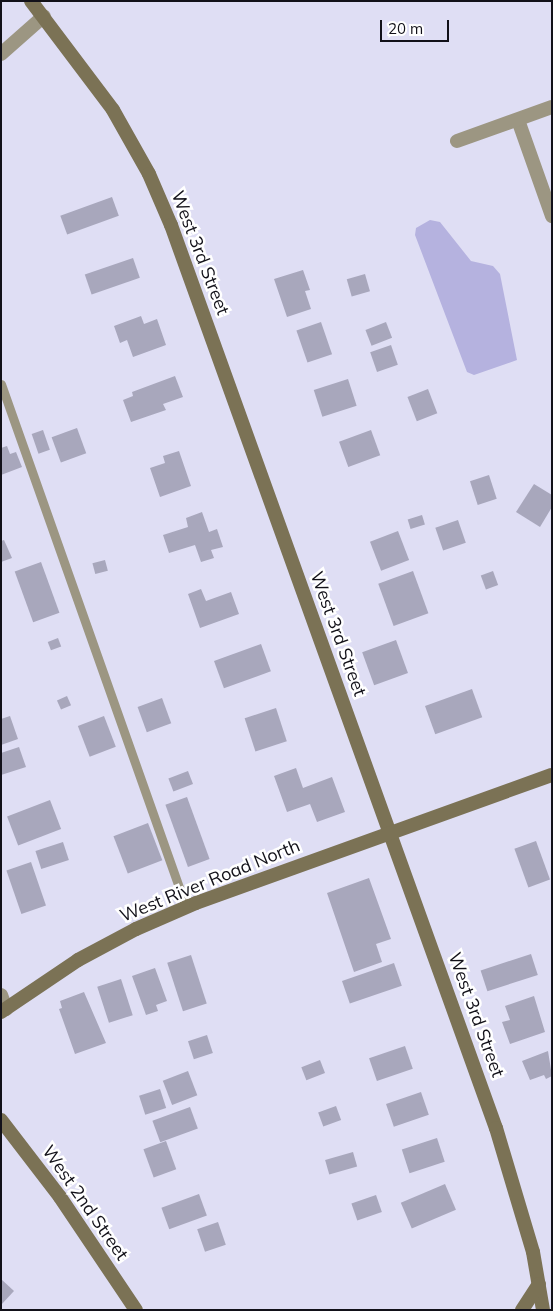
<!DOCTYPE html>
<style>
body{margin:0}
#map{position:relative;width:553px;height:1311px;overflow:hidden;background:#dfdef4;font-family:Mulish,sans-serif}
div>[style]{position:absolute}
.water>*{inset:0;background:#b5b2df}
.building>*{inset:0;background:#a8a7bc;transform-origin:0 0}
.service>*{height:9px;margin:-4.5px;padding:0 4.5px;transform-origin:4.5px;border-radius:4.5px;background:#9c9682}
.minor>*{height:14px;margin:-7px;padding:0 7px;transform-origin:7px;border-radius:7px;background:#9c9682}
.secondary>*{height:14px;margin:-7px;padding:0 7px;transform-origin:7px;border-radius:7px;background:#7b7255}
span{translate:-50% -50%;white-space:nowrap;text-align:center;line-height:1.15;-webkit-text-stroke:5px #fff;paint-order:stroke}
.street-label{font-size:18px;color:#121119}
.frame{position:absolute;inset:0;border:2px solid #121119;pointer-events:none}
.scale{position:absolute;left:380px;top:20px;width:69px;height:22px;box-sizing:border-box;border:2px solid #121119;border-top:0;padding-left:6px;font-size:15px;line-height:18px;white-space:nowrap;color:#121119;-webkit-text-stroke:4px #fff;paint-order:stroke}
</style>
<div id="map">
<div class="water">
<i style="clip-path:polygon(430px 220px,440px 222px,471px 261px,493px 266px,500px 274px,517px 360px,474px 375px,467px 372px,415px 235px,416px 228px)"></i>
</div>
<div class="building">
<i style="left:112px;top:197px;width:20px;height:55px;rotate:70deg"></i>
<i style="left:133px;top:258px;width:21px;height:51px;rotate:71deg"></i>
<i style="clip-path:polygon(303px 270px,310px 290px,305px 291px,311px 309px,287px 317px,274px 279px)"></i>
<i style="left:365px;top:274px;width:18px;height:19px;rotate:74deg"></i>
<i style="clip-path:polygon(141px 316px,144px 324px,157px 319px,166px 345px,133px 357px,127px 340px,120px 343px,114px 326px)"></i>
<i style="left:321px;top:322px;width:34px;height:26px;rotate:71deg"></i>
<i style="left:386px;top:322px;width:17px;height:22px;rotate:69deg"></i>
<i style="left:391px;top:345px;width:21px;height:22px;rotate:71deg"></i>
<i style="clip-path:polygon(175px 376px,183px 397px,163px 404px,166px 410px,131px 422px,123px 400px,133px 396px,132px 392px)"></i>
<i style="left:348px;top:379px;width:28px;height:36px;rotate:72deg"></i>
<i style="left:428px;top:389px;width:26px;height:22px;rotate:69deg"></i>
<i style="left:77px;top:428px;width:27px;height:27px;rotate:70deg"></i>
<i style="left:43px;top:430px;width:21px;height:12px;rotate:71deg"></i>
<i style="left:371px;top:430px;width:27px;height:34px;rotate:70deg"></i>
<i style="clip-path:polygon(7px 446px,10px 454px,16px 452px,22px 467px,1px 475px,1px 448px)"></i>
<i style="clip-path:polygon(179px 451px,191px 486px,160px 497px,150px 468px,165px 463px,163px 456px)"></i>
<i style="left:489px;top:475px;width:25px;height:20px;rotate:72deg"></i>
<i style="clip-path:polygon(534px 484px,552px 495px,552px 507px,540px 527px,516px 512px)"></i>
<i style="clip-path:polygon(202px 512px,209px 532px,217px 529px,223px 547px,211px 550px,214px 558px,201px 562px,195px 545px,169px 553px,163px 535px,188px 527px,186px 518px)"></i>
<i style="left:422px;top:515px;width:10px;height:15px;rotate:73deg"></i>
<i style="left:458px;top:520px;width:24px;height:24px;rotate:71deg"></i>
<i style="left:398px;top:531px;width:31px;height:30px;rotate:69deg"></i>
<i style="clip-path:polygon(4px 540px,12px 558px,1px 562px,1px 541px)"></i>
<i style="left:105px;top:560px;width:11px;height:13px;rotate:75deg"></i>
<i style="left:41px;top:562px;width:54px;height:28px;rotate:70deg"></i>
<i style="left:413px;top:571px;width:45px;height:37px;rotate:70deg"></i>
<i style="left:493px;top:571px;width:15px;height:13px;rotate:70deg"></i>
<i style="clip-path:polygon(201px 589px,206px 601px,231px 592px,239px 614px,200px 628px,188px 594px)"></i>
<i style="left:58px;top:638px;width:9px;height:11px;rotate:69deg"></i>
<i style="left:396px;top:640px;width:35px;height:36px;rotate:70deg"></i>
<i style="left:261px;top:644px;width:29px;height:50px;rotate:70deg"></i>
<i style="left:472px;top:689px;width:30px;height:50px;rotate:70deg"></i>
<i style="left:67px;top:696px;width:10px;height:11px;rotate:66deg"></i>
<i style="left:162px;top:698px;width:27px;height:26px;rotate:70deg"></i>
<i style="left:276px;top:708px;width:35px;height:33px;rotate:72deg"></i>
<i style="clip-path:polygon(10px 716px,18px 739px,1px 745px,1px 719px)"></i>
<i style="left:104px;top:716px;width:33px;height:28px;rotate:69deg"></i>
<i style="clip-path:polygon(19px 747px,26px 767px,1px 775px,1px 753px)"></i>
<i style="clip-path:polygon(296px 768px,303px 788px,332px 777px,345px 812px,317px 822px,310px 804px,287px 812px,274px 776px)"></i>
<i style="left:188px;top:771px;width:14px;height:21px;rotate:69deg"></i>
<i style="left:187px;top:797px;width:66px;height:23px;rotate:70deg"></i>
<i style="left:50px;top:800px;width:31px;height:46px;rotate:69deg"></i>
<i style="left:148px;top:823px;width:40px;height:37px;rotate:69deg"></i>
<i style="left:536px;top:841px;width:41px;height:23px;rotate:70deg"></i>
<i style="left:63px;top:842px;width:19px;height:29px;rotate:72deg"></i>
<i style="left:31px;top:862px;width:46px;height:26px;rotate:71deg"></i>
<i style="clip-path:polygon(369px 878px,391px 939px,376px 944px,382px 962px,354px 972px,327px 893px)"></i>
<i style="left:531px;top:954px;width:22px;height:53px;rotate:72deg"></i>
<i style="left:191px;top:955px;width:51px;height:25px;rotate:72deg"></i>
<i style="left:394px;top:963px;width:24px;height:55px;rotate:71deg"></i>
<i style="clip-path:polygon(155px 968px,167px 1001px,156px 1005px,158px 1011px,146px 1015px,132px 976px)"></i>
<i style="left:121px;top:979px;width:38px;height:25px;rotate:72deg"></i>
<i style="clip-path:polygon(84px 992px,106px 1043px,75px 1054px,59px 1009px,62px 1008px,60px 1001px)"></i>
<i style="clip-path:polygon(534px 996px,545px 1032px,510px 1044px,502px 1022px,510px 1020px,505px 1006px)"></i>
<i style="left:207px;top:1035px;width:19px;height:20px;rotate:72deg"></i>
<i style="left:405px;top:1046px;width:24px;height:38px;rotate:71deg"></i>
<i style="clip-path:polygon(548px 1051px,552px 1076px,546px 1079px,544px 1075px,530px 1080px,522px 1061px)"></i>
<i style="left:320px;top:1060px;width:14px;height:20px;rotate:69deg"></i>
<i style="left:188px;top:1071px;width:26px;height:27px;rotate:69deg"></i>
<i style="left:160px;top:1089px;width:20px;height:22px;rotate:72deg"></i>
<i style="left:421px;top:1092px;width:24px;height:37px;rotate:71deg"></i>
<i style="left:336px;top:1106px;width:15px;height:19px;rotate:70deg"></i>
<i style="left:190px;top:1107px;width:23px;height:40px;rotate:70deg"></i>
<i style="left:437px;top:1138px;width:25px;height:37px;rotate:72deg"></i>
<i style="left:166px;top:1141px;width:30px;height:24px;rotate:70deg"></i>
<i style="left:353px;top:1152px;width:15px;height:29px;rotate:74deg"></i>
<i style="left:445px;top:1184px;width:28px;height:48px;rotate:67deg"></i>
<i style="left:199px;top:1194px;width:23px;height:40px;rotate:70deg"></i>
<i style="left:376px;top:1195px;width:18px;height:26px;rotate:71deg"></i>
<i style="left:218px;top:1222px;width:24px;height:22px;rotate:71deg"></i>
<i style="clip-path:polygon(1px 1279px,14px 1291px,1px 1305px)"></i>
</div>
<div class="service">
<i style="left:1px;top:384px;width:555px;rotate:70.52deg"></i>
</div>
<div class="minor">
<i style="left:1px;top:54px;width:57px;rotate:-41.5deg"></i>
<i style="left:518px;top:120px;width:102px;rotate:70.5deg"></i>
<i style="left:457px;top:141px;width:101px;rotate:-19.7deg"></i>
<i style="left:1px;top:995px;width:15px;rotate:70deg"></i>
</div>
<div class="secondary">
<i style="left:31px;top:1px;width:136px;rotate:53deg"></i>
<i style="left:113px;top:110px;width:73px;rotate:60.6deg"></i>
<i style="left:149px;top:174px;width:56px;rotate:66.7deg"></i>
<i style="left:171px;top:225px;width:960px;rotate:70.21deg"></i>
<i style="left:496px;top:1128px;width:129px;rotate:73.4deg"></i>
<i style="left:533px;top:1252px;width:59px;rotate:80.2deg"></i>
<i style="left:1px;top:1012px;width:93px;rotate:-34deg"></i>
<i style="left:78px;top:960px;width:66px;rotate:-28.1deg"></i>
<i style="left:136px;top:929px;width:65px;rotate:-23.4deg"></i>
<i style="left:196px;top:903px;width:378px;rotate:-19.8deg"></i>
<i style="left:1px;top:1120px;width:97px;rotate:52.5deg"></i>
<i style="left:60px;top:1197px;width:136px;rotate:56.1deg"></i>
<i style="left:522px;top:1310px;width:31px;rotate:-57deg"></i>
</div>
<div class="street-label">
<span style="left:200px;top:253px;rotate:69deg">West 3rd Street</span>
<span style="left:338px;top:634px;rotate:70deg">West 3rd Street</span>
<span style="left:210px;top:881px;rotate:-22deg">West River Road North</span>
<span style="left:476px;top:1015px;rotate:70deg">West 3rd Street</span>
<span style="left:85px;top:1203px;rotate:55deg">West 2nd Street</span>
</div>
<div class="frame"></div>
<div class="scale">20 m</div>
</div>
